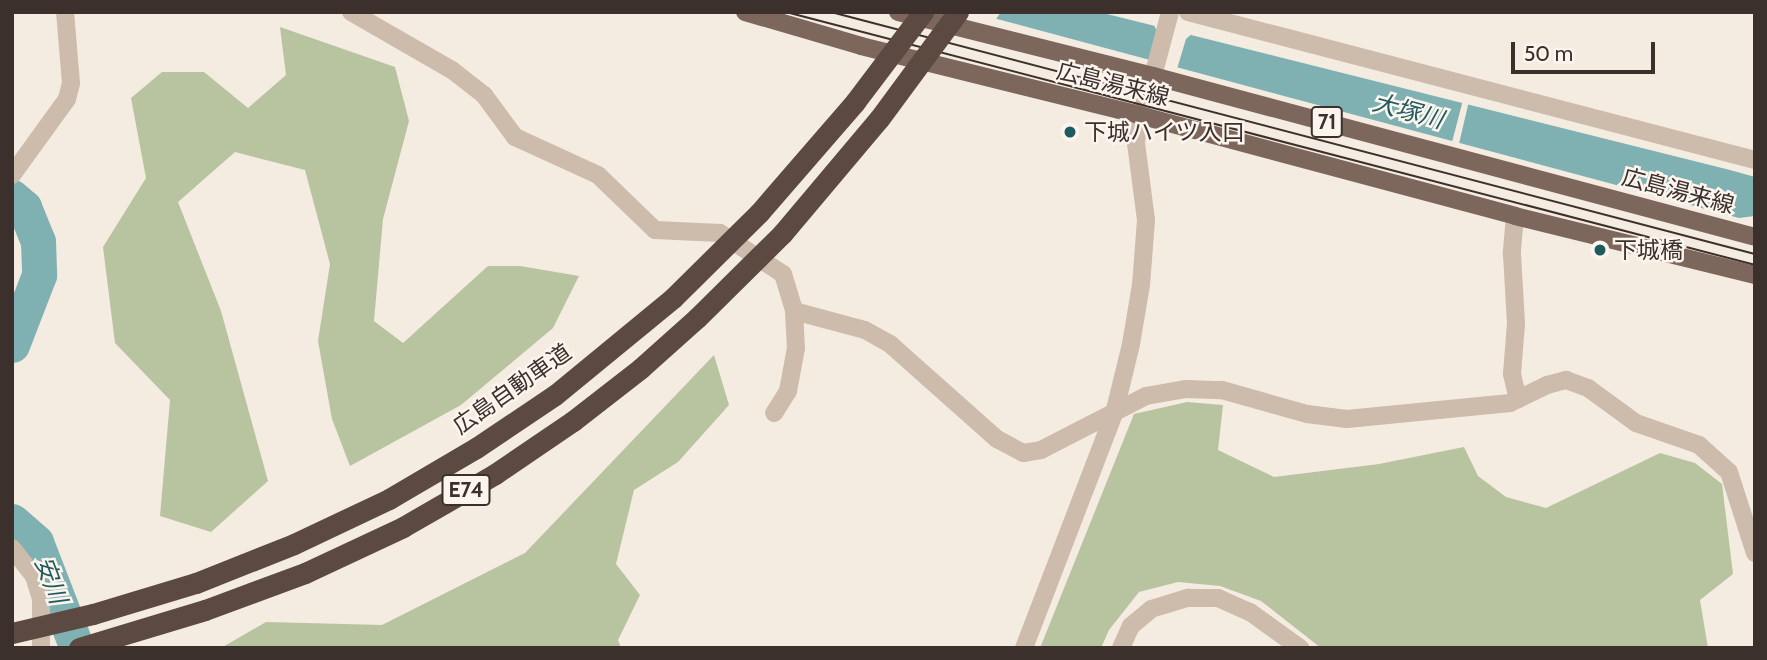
<!DOCTYPE html>
<meta charset="utf-8">
<style>
body{margin:0}
#map{position:relative;width:1767px;height:660px;overflow:hidden;background:#f4ebe1;font-family:Cabin,"Noto Sans JP",sans-serif}
div>[style]{position:absolute}
.green>*{inset:0;background:#b8c4a0}
.water>*{inset:0;background:#7fb0b2}
.pier>*{inset:0;background:#f4ebe1}
.river>*{height:35px;margin:-17.5px;padding:0 17.5px;transform-origin:17.5px;border-radius:17.5px;background:#7fb0b2}
.minor>*{height:18px;margin:-9px;padding:0 9px;transform-origin:9px;border-radius:9px;background:#cdbbac}
.tertiary>*{height:18px;margin:-9px;padding:0 9px;transform-origin:9px;border-radius:9px;background:#cdbbac}
.primary>*{height:18px;margin:-9px;padding:0 9px;transform-origin:9px;border-radius:9px;background:#7d675c}
.motorway>*{height:21px;margin:-10.5px;padding:0 10.5px;transform-origin:10.5px;border-radius:10.5px;background:#5c4a42}
.tram>*{height:2px;margin:-1px;padding:0 1px;transform-origin:1px;border-radius:1px;background:#3b302b}
.motorway-bridge>*{height:21px;margin:-10.5px;padding:0 10.5px;transform-origin:10.5px;border-radius:10.5px;background:#5c4a42}
.dots>*{width:19px;height:19px;translate:-50% -50%;box-sizing:border-box;border:4px solid #fbf5ee;border-radius:50%}
span{translate:-50% -50%;white-space:nowrap;text-align:center;line-height:1.15;-webkit-text-stroke:5px #fbf5ee;paint-order:stroke}
.shield-label span{padding:2px 5px;background:#fbf5ee;border:2px solid;border-radius:5px;-webkit-text-stroke-width:0}
.shield-label{font-size:21px;color:#3b302b;font-weight:700}
.street-label{font-size:23px;color:#3b302b}
.poi-label{font-size:23px;color:#3b302b}
.left{translate:0 -50%;text-align:left}
.water-label{font-size:24px;color:#1f5a5e;font-style:italic}
.frame{position:absolute;inset:0;border:14px solid #3b302b;pointer-events:none}
.scale{position:absolute;left:1511px;top:42px;width:144px;height:32px;box-sizing:border-box;border:4px solid #3b302b;border-top:0;padding-left:9px;font-size:21px;line-height:24px;white-space:nowrap;color:#3b302b;-webkit-text-stroke:5px #fbf5ee;paint-order:stroke}
</style>
<div id="map">
<div class="green">
<i style="clip-path:polygon(280px 27px,395px 67px,409px 121px,383px 219px,374px 321px,403px 343px,488px 266px,520px 266px,579px 276px,553px 328px,461px 405px,350px 466px,332px 419px,318px 341px,330px 264px,305px 170px,235px 152px,178px 202px,221px 311px,268px 481px,211px 532px,160px 516px,170px 400px,115px 343px,103px 247px,146px 178px,131px 98px,162px 72px,204px 72px,248px 108px,286px 75px)"></i>
<i style="clip-path:polygon(714px 355px,729px 405px,678px 462px,634px 490px,616px 564px,640px 595px,618px 640px,621px 648px,221px 648px,266px 622px,382px 625px,525px 553px)"></i>
<i style="clip-path:polygon(1187px 402px,1223px 405px,1218px 450px,1274px 477px,1379px 464px,1464px 447px,1478px 476px,1506px 497px,1546px 508px,1660px 453px,1695px 463px,1722px 484px,1733px 574px,1700px 600px,1708px 648px,1321px 648px,1261px 601px,1220px 586px,1178px 582px,1139px 592px,1109px 630px,1101px 648px,1040px 648px,1134px 414px)"></i>
</div>
<div class="water">
<i style="clip-path:polygon(971px 12px,1099px 12px,1730px 170px,1755px 177px,1755px 216px,1739px 218px)"></i>
</div>
<div class="pier">
<i style="clip-path:polygon(967px 12px,1001px 12px,994px 22px)"></i>
<i style="clip-path:polygon(1153px 22px,1194px 32px,1186px 39px,1177px 69px,1180px 73px,1141px 62px,1149px 59px,1157px 32px)"></i>
<i style="clip-path:polygon(1463px 100px,1469px 101px,1458px 148px,1451px 146px)"></i>
</div>
<div class="river">
<i style="left:12px;top:197px;width:16px;rotate:40deg"></i>
<i style="left:24px;top:207px;width:37px;rotate:68deg"></i>
<i style="left:38px;top:241px;width:34px;rotate:88deg"></i>
<i style="left:39px;top:275px;width:75px;rotate:111.1deg"></i>
<i style="left:12px;top:521px;width:32px;rotate:41deg"></i>
<i style="left:36px;top:542px;width:114px;rotate:68.9deg"></i>
</div>
<div class="minor">
<i style="left:351px;top:12px;width:116px;rotate:29.9deg"></i>
<i style="left:452px;top:70px;width:41px;rotate:38deg"></i>
<i style="left:484px;top:95px;width:52px;rotate:53.6deg"></i>
<i style="left:515px;top:137px;width:91px;rotate:24.6deg"></i>
<i style="left:598px;top:175px;width:79px;rotate:44deg"></i>
<i style="left:655px;top:230px;width:65px;rotate:2.6deg"></i>
<i style="left:720px;top:233px;width:75px;rotate:33.1deg"></i>
<i style="left:783px;top:274px;width:39px;rotate:73deg"></i>
<i style="left:794px;top:311px;width:37px;rotate:87deg"></i>
<i style="left:796px;top:348px;width:44px;rotate:100.5deg"></i>
<i style="left:788px;top:391px;width:26px;rotate:122deg"></i>
<i style="left:1188px;top:12px;width:586px;rotate:14.63deg"></i>
<i style="left:1153px;top:76px;width:66px;rotate:-75.1deg"></i>
<i style="left:12px;top:175px;width:94px;rotate:-54.1deg"></i>
<i style="left:67px;top:99px;width:16px;rotate:-76deg"></i>
<i style="left:71px;top:83px;width:71px;rotate:-94.8deg"></i>
<i style="left:1515px;top:216px;width:38px;rotate:95deg"></i>
<i style="left:1512px;top:254px;width:70px;rotate:86.7deg"></i>
<i style="left:1516px;top:324px;width:50px;rotate:94.6deg"></i>
<i style="left:1512px;top:374px;width:26px;rotate:77deg"></i>
<i style="left:794px;top:311px;width:73px;rotate:15deg"></i>
<i style="left:865px;top:330px;width:29px;rotate:29deg"></i>
<i style="left:890px;top:344px;width:143px;rotate:41.6deg"></i>
<i style="left:997px;top:439px;width:30px;rotate:28deg"></i>
<i style="left:1023px;top:453px;width:18px;rotate:-9deg"></i>
<i style="left:1041px;top:450px;width:118px;rotate:-27.2deg"></i>
<i style="left:1146px;top:396px;width:41px;rotate:-9.9deg"></i>
<i style="left:1186px;top:389px;width:36px;rotate:2deg"></i>
<i style="left:1222px;top:390px;width:88px;rotate:15.8deg"></i>
<i style="left:1307px;top:414px;width:40px;rotate:7.1deg"></i>
<i style="left:1347px;top:419px;width:164px;rotate:-5.6deg"></i>
<i style="left:1510px;top:403px;width:41px;rotate:-25.9deg"></i>
<i style="left:1547px;top:385px;width:20px;rotate:-15deg"></i>
<i style="left:1566px;top:380px;width:23px;rotate:20deg"></i>
<i style="left:1588px;top:388px;width:59px;rotate:36.1deg"></i>
<i style="left:1636px;top:423px;width:67px;rotate:19.2deg"></i>
<i style="left:1699px;top:445px;width:40px;rotate:42deg"></i>
<i style="left:1729px;top:472px;width:85px;rotate:72.2deg"></i>
<i style="left:12px;top:548px;width:36px;rotate:52deg"></i>
<i style="left:34px;top:576px;width:24px;rotate:73deg"></i>
<i style="left:41px;top:599px;width:49px;rotate:90deg"></i>
<i style="left:1121px;top:648px;width:24px;rotate:-66deg"></i>
<i style="left:1131px;top:626px;width:26px;rotate:-40deg"></i>
<i style="left:1151px;top:609px;width:39px;rotate:-17deg"></i>
<i style="left:1188px;top:598px;width:30px"></i>
<i style="left:1218px;top:598px;width:35px;rotate:24deg"></i>
<i style="left:1250px;top:612px;width:62px;rotate:35.8deg"></i>
</div>
<div class="tertiary">
<i style="left:1024px;top:648px;width:251px;rotate:-69deg"></i>
<i style="left:1114px;top:414px;width:72px;rotate:-76.3deg"></i>
<i style="left:1131px;top:344px;width:60px;rotate:-80.4deg"></i>
<i style="left:1141px;top:285px;width:65px;rotate:-85.6deg"></i>
<i style="left:1146px;top:220px;width:78px;rotate:-97.4deg"></i>
<i style="left:1136px;top:143px;width:28px;rotate:-84deg"></i>
<i style="left:1139px;top:115px;width:41px;rotate:-70.3deg"></i>
</div>
<div class="primary">
<i style="left:745px;top:12px;width:121px;rotate:16.3deg"></i>
<i style="left:861px;top:46px;width:286px;rotate:13.9deg"></i>
<i style="left:1139px;top:115px;width:389px;rotate:15deg"></i>
<i style="left:1515px;top:216px;width:247px;rotate:13.8deg"></i>
<i style="left:898px;top:12px;width:263px;rotate:14.1deg"></i>
<i style="left:1153px;top:76px;width:623px;rotate:14.97deg"></i>
</div>
<div class="motorway">
<i style="left:196px;top:583px;width:105px;rotate:-21.7deg"></i>
<i style="left:294px;top:544px;width:105px;rotate:-25.3deg"></i>
<i style="left:389px;top:499px;width:101px;rotate:-30.4deg"></i>
<i style="left:476px;top:448px;width:95px;rotate:-33.9deg"></i>
<i style="left:555px;top:395px;width:153px;rotate:-39.4deg"></i>
<i style="left:79px;top:648px;width:132px;rotate:-16.8deg"></i>
<i style="left:205px;top:610px;width:107px;rotate:-20.3deg"></i>
<i style="left:305px;top:573px;width:108px;rotate:-25.1deg"></i>
<i style="left:403px;top:527px;width:106px;rotate:-29.9deg"></i>
<i style="left:495px;top:474px;width:94px;rotate:-34.2deg"></i>
<i style="left:573px;top:421px;width:86px;rotate:-37.9deg"></i>
<i style="left:641px;top:368px;width:75px;rotate:-41.8deg"></i>
</div>
<div class="tram">
<i style="left:786px;top:12px;width:1001px;rotate:14.63deg"></i>
<i style="left:831px;top:12px;width:955px;rotate:14.68deg"></i>
</div>
<div class="motorway-bridge">
<i style="left:673px;top:298px;width:121px;rotate:-44.7deg"></i>
<i style="left:759px;top:213px;width:147px;rotate:-49.1deg"></i>
<i style="left:855px;top:102px;width:113px;rotate:-52.9deg"></i>
<i style="left:697px;top:318px;width:120px;rotate:-44.7deg"></i>
<i style="left:782px;top:234px;width:150px;rotate:-49.9deg"></i>
<i style="left:879px;top:119px;width:133px;rotate:-53.6deg"></i>
<i style="left:12px;top:633px;width:83px;rotate:-13.2deg"></i>
<i style="left:93px;top:614px;width:108px;rotate:-16.8deg"></i>
</div>
<div class="dots">
<i style="left:1070px;top:132px;background:#1f5a5e"></i>
<i style="left:1600px;top:250px;background:#1f5a5e"></i>
</div>
<div class="shield-label">
<span style="left:1327px;top:122px">71</span>
<span style="left:466px;top:490px">E74</span>
</div>
<div class="street-label">
<span style="left:1113px;top:84px;rotate:14deg">広島湯来線</span>
<span style="left:1678px;top:191px;rotate:15deg">広島湯来線</span>
<span style="left:512px;top:389px;rotate:-35deg">広島自動車道</span>
</div>
<div class="poi-label">
<span class="left" style="left:1084px;top:132px">下城ハイツ入口</span>
<span class="left" style="left:1614px;top:250px">下城橋</span>
</div>
<div class="water-label">
<span style="left:1408px;top:111px;rotate:15deg">大塚川</span>
<span style="left:51px;top:580px;rotate:69deg">安川</span>
</div>
<div class="frame"></div>
<div class="scale">50 m</div>
</div>
